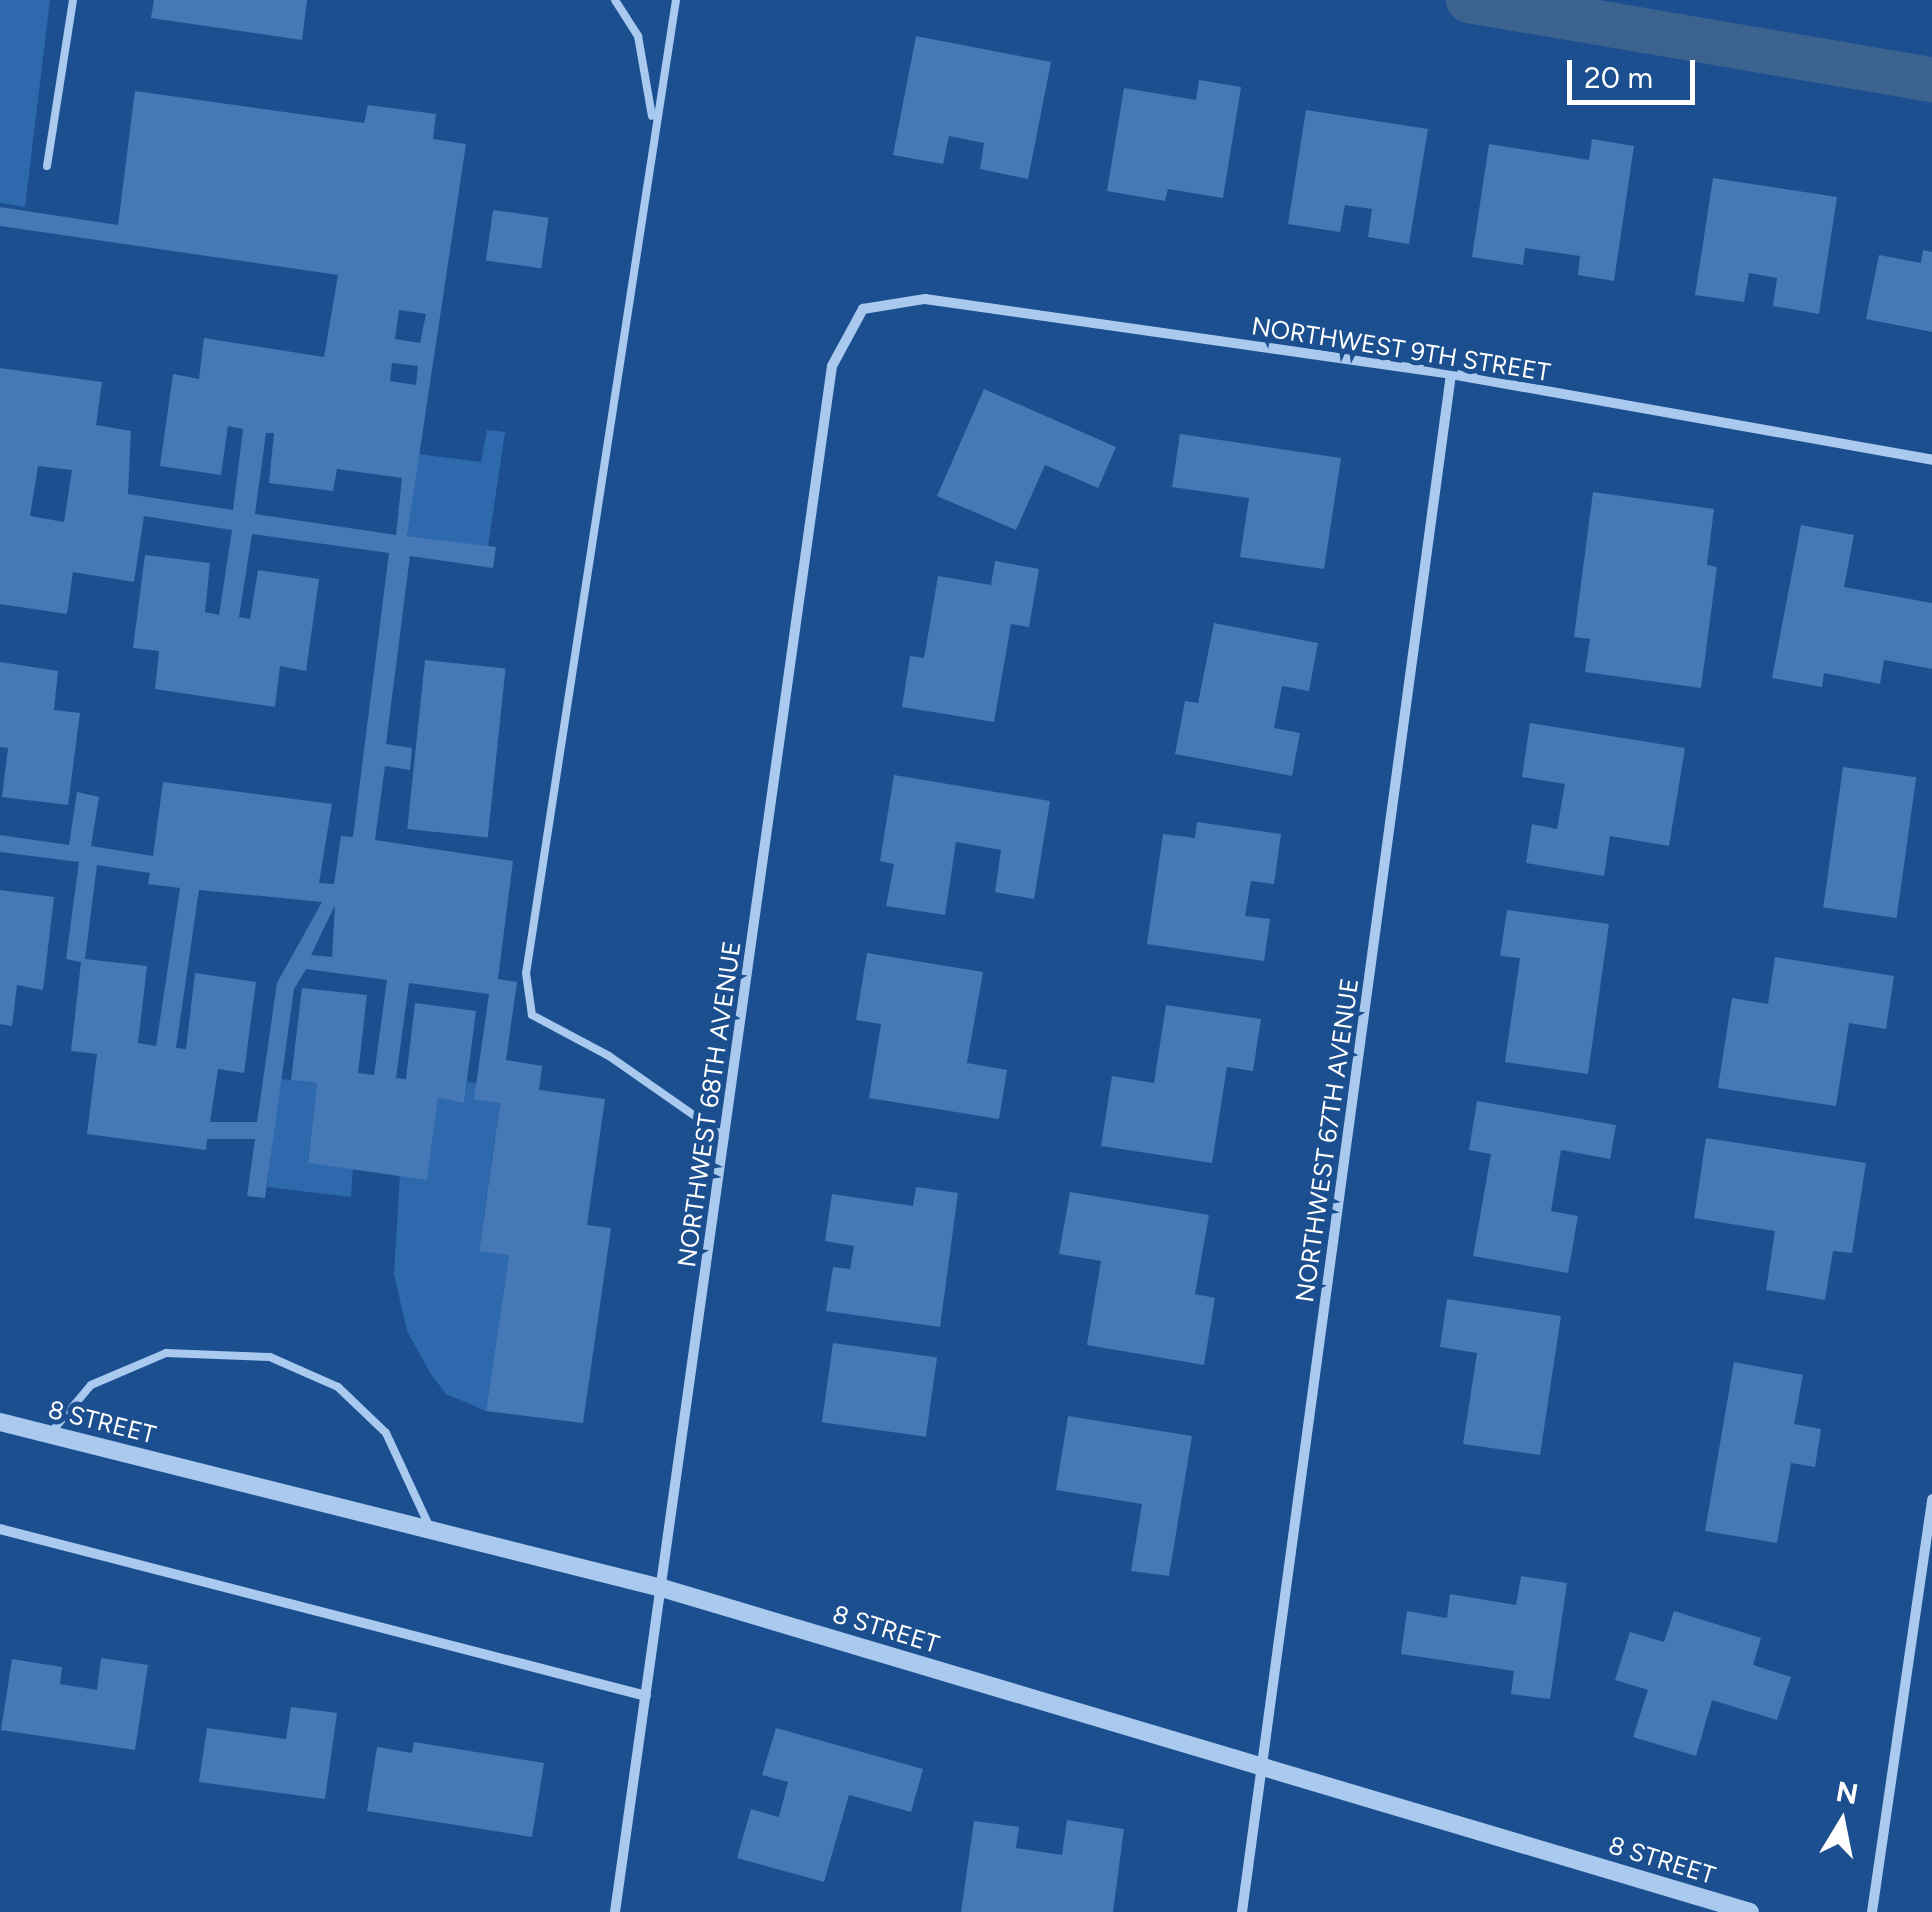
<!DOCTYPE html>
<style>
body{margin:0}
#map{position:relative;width:1932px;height:1912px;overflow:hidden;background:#1b4f8f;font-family:Figtree,sans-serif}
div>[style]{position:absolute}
.green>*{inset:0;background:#2e69ad}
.canal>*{height:45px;margin:-22.5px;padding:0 22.5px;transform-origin:22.5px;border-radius:22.5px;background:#3c6290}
.building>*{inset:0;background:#4478b7;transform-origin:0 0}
.service>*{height:8px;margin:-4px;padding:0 4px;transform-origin:4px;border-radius:4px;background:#a9c9ee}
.minor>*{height:10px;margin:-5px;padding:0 5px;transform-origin:5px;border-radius:5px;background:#a9c9ee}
.tertiary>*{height:18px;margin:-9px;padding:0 9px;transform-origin:9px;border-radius:9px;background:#a9c9ee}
span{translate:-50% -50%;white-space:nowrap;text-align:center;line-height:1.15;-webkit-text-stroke:10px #1b4f8f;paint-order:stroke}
.street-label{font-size:25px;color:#fff}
.north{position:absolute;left:1792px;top:1772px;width:100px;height:100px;-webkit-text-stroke:8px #1b4f8f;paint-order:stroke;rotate:10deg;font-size:28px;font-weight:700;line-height:40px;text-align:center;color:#fff}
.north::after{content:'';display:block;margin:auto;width:35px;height:45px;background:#fff;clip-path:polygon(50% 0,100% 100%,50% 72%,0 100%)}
.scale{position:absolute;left:1567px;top:60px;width:128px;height:45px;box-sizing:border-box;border:5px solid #fff;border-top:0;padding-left:12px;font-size:30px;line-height:35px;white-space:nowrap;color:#fff;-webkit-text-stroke:8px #1b4f8f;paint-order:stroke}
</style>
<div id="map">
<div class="green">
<i style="clip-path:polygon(0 0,50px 0,25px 207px,0 203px)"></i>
<i style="clip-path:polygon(487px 430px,505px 432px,488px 547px,407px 536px,418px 454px,481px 462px)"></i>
<i style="clip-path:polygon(280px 1079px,317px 1083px,308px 1163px,353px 1168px,351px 1197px,267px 1187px)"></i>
<i style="clip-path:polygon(467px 1082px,502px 1087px,479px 1250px,509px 1255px,486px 1411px,446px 1394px,430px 1373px,407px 1331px,394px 1274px,400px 1175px,427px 1179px,438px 1098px,464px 1103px)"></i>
</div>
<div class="canal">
<i style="left:1468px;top:0;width:471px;rotate:9.7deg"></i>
</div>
<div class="building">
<i style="clip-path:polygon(154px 0,307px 0,302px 40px,151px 18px)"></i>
<i style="clip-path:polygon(916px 36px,1051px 62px,1028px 179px,980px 169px,984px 143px,949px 136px,943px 164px,893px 155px)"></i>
<i style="clip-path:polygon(1199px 80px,1241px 87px,1223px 198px,1168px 189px,1165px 201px,1107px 191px,1124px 88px,1196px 100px)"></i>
<i style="clip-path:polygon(evenodd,135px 91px,364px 123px,368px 105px,436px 114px,433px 139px,466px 144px,407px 536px,496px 547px,493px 568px,410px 556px,386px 744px,412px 748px,410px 770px,385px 766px,375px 840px,513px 861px,498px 979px,517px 982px,506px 1060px,542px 1066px,539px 1090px,605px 1099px,587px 1225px,611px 1228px,583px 1423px,486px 1411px,509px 1255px,479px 1251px,500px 1103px,474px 1099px,489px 994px,409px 983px,396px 1078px,406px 1079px,415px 1003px,476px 1011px,464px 1103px,438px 1098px,427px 1180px,308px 1163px,317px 1083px,291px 1080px,302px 988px,367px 995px,358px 1073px,374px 1075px,387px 980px,306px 969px,294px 989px,265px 1198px,247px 1196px,255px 1139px,207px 1139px,206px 1150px,87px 1134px,97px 1054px,71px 1051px,81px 962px,66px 959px,79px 862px,0 852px,0 835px,69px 845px,77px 792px,99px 797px,91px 846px,153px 856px,163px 782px,332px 804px,319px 883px,334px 884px,341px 836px,353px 837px,389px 553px,252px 534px,239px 617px,250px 619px,258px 570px,319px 579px,306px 671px,280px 666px,275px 707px,155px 689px,159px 651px,133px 648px,145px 555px,210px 563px,205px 612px,219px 615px,232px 530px,144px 516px,134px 582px,73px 572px,67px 614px,0 604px,0 368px,102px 382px,96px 425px,131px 431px,128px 494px,233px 510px,243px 429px,228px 426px,221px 475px,160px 466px,173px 374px,199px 379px,204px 338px,324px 357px,338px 275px,0 226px,0 207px,118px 225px,135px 91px,399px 310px,426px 314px,420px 343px,395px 339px,399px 310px,135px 91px,392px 363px,418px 366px,416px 385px,390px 381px,392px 363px,135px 91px,266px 433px,274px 433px,269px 483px,333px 491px,337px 469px,402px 478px,396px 535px,255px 514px,266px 433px,135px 91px,38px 466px,72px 470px,64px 522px,30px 516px,38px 466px,135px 91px,97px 865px,150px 873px,148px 884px,180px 888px,156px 1046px,138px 1043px,147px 966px,85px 959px,97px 865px,135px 91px,199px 890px,322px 902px,277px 983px,257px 1122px,210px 1122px,218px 1069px,244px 1073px,256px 982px,195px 973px,186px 1049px,176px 1048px,199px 890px,135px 91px,335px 905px,332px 957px,311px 955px,335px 905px)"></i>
<i style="clip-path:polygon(1306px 110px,1428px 129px,1409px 244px,1368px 237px,1372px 209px,1345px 205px,1340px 232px,1288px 224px)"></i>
<i style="clip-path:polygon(1592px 139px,1634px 146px,1614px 281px,1578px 275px,1580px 256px,1525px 248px,1523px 265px,1472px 257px,1489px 144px,1589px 160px)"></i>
<i style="clip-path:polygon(1713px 178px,1837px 197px,1819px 314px,1773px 306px,1777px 278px,1749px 273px,1744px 302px,1695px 295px)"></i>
<i style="left:493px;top:210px;width:56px;height:51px;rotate:8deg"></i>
<i style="clip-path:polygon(1923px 250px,1932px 252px,1932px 332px,1866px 319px,1879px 255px,1921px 263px)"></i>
<i style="clip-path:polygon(984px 389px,1116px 447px,1098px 488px,1045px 465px,1016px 530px,937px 496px)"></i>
<i style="clip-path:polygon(1180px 434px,1341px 458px,1324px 569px,1240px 557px,1249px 498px,1172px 487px)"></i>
<i style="clip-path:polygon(1593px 492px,1714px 509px,1707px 565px,1717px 567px,1701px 688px,1585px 672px,1590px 639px,1574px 637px)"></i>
<i style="clip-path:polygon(1801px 525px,1854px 535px,1844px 587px,1932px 603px,1932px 669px,1884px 660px,1880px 684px,1824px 673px,1822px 687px,1772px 678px)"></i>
<i style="clip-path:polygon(995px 561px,1039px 569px,1029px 627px,1011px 624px,994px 722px,902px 707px,910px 656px,924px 658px,938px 576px,991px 585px)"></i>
<i style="clip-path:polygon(1214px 623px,1318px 643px,1309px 691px,1282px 686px,1274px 728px,1300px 733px,1292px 776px,1175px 754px,1185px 701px,1198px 703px)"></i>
<i style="left:425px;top:660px;width:81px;height:170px;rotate:6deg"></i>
<i style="clip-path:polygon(0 662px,58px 671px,54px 710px,80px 713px,68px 805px,2px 797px,8px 748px,0 747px)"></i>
<i style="clip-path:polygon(1530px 723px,1685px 748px,1669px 846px,1610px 836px,1604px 876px,1526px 863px,1532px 824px,1557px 829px,1565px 784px,1522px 777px)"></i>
<i style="left:1843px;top:767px;width:74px;height:142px;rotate:8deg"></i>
<i style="clip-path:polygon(894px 775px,1050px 801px,1034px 899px,995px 892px,1001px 850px,956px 842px,945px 915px,886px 906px,894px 864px,880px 861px)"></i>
<i style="clip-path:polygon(1197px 822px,1281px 834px,1274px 884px,1251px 881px,1245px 916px,1270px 919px,1264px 961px,1147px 944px,1163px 834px,1195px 838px)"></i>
<i style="clip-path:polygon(0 890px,54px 897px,43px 990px,17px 985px,12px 1026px,0 1024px)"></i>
<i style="clip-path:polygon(1507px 910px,1609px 924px,1588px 1074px,1505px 1062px,1520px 958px,1500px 956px)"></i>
<i style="clip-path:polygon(867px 953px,983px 972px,967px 1063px,1007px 1070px,999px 1119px,869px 1098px,881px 1024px,856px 1020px)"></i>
<i style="clip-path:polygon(1775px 957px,1894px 976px,1886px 1029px,1849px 1023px,1836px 1106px,1718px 1088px,1732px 998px,1768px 1004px)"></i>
<i style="clip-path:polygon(1166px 1005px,1261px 1019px,1253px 1071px,1227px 1067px,1212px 1163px,1101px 1146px,1112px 1076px,1154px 1083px)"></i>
<i style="clip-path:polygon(1477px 1101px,1616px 1125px,1610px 1159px,1561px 1150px,1551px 1211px,1578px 1216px,1568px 1273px,1473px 1256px,1491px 1154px,1469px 1150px)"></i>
<i style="clip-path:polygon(1706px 1138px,1866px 1163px,1852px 1253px,1833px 1251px,1825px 1300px,1766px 1290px,1775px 1231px,1694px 1218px)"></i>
<i style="clip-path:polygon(916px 1187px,958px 1193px,940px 1327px,826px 1311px,833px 1267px,850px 1269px,854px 1246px,825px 1241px,832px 1194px,913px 1206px)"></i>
<i style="clip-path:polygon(1070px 1192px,1209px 1215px,1195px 1294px,1215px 1298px,1204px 1365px,1087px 1345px,1101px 1261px,1059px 1254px)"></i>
<i style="clip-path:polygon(1447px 1299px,1561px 1316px,1540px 1455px,1463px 1444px,1477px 1353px,1440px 1347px)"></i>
<i style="left:833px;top:1343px;width:105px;height:80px;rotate:8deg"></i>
<i style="clip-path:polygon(1734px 1362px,1803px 1375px,1794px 1424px,1821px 1429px,1815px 1467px,1791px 1463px,1777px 1543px,1705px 1531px)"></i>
<i style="clip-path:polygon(1068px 1416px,1192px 1436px,1169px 1576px,1131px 1571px,1142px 1504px,1056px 1490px)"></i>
<i style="clip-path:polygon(1521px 1576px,1567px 1583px,1550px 1699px,1511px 1694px,1514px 1671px,1401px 1654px,1407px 1611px,1447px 1618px,1450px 1594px,1516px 1605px)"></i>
<i style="clip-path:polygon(1674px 1611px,1761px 1638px,1753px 1665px,1791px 1677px,1777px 1720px,1712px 1700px,1696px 1756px,1633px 1737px,1648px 1690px,1615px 1680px,1630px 1632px,1664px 1642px)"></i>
<i style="clip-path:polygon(101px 1658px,148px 1665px,135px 1750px,1px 1730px,12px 1659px,62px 1667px,60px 1684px,97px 1690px)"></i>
<i style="clip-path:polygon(291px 1707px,337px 1713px,325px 1799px,199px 1782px,207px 1728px,286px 1739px)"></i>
<i style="clip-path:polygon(776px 1728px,923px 1769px,911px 1812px,849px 1795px,824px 1882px,737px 1858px,751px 1809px,779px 1817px,788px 1782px,762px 1775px)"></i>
<i style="clip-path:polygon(414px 1742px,544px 1763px,532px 1837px,367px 1811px,377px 1747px,412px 1753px)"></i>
<i style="clip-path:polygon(1067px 1820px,1124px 1829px,1113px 1912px,961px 1912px,974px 1821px,1019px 1827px,1016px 1848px,1062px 1855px)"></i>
</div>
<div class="service">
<i style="left:615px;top:0;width:43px;rotate:57.4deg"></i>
<i style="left:638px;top:36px;width:81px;rotate:80.1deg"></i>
<i style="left:676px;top:0;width:984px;rotate:98.76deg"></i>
<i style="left:526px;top:973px;width:42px;rotate:81.9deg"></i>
<i style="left:532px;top:1015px;width:87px;rotate:28deg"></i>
<i style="left:609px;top:1056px;width:141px;rotate:34.9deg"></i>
<i style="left:47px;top:166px;width:168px;rotate:-81.1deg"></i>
<i style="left:49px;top:1435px;width:65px;rotate:-50deg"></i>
<i style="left:91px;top:1385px;width:82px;rotate:-23.1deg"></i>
<i style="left:166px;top:1353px;width:104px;rotate:2.2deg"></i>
<i style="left:270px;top:1357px;width:74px;rotate:23.8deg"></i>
<i style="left:338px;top:1387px;width:66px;rotate:43.8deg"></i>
<i style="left:386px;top:1433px;width:105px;rotate:65.1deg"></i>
</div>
<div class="minor">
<i style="left:0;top:1529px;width:667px;rotate:14.49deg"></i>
<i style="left:615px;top:1912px;width:1561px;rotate:-82.01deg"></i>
<i style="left:832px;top:366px;width:65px;rotate:-61.5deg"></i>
<i style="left:863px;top:309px;width:63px;rotate:-9.2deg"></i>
<i style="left:925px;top:299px;width:531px;rotate:8.11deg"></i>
<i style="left:1451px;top:374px;width:489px;rotate:10.1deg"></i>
<i style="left:1242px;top:1912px;width:1552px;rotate:-82.26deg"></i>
<i style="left:1872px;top:1912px;width:417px;rotate:-81.7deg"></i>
</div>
<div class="tertiary">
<i style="left:0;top:1422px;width:682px;rotate:14.08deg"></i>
<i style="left:662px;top:1588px;width:1135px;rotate:16.58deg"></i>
</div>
<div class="street-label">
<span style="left:1401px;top:349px;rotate:9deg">NORTHWEST 9TH STREET</span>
<span style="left:709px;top:1104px;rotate:-82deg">NORTHWEST 68TH AVENUE</span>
<span style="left:1327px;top:1140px;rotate:-82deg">NORTHWEST 67TH AVENUE</span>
<span style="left:102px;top:1422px;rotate:14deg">8 STREET</span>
<span style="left:886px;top:1629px;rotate:17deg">8 STREET</span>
<span style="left:1662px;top:1860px;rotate:17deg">8 STREET</span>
</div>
<div class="north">N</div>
<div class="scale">20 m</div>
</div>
